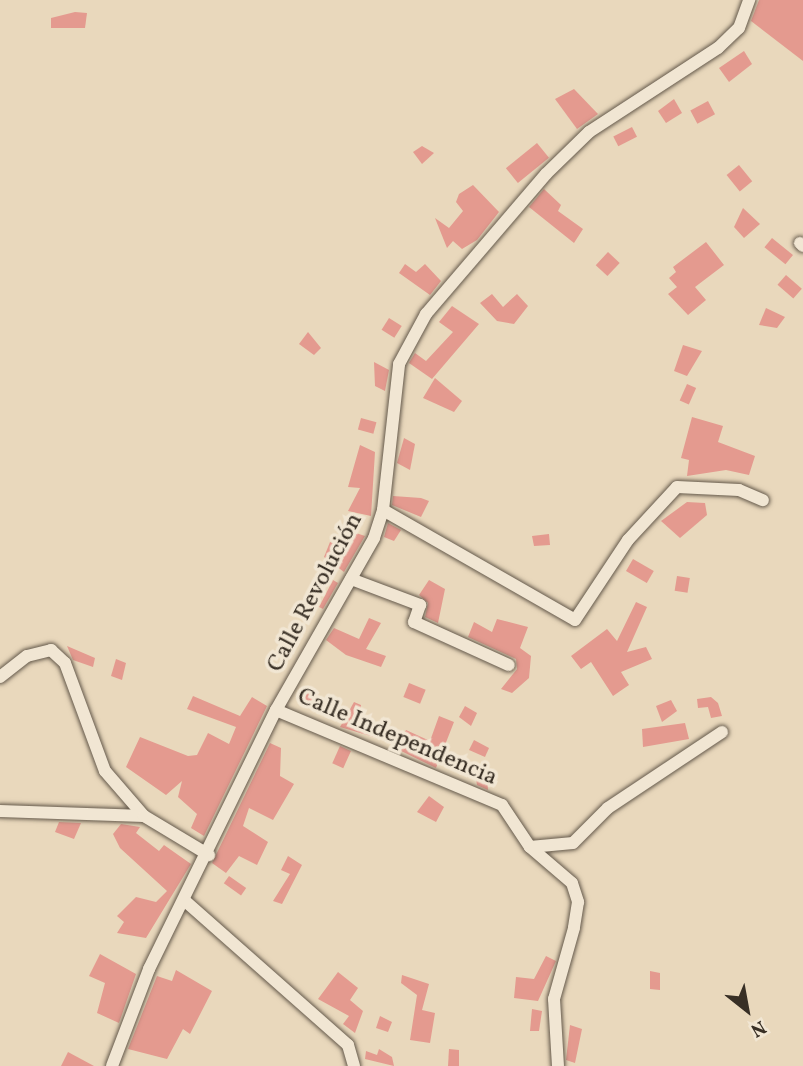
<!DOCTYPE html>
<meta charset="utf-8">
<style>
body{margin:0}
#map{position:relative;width:803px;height:1066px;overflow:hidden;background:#e9d8bc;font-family:Vollkorn,serif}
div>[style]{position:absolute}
.building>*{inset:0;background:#e49a8f;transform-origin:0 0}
.roads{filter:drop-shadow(0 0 2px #64594b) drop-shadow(0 0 2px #64594b)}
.minor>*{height:12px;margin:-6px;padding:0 6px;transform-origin:6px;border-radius:6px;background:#f1e6d3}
span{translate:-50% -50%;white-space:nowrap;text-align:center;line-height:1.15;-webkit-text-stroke:7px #f1e6d3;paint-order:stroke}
.street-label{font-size:24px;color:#382f25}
.north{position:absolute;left:712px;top:975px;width:70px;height:70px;-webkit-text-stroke:5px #f1e6d3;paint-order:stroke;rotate:149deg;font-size:19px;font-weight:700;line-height:28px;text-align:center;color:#382f25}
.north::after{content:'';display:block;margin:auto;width:24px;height:32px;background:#382f25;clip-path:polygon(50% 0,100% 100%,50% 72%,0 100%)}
</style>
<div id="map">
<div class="building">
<i style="clip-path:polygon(759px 0,803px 0,803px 61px,751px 21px)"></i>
<i style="clip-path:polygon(75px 12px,87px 13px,85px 28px,51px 28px,51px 18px)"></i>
<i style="clip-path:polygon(744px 51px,752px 64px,729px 82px,719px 68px)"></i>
<i style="clip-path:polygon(574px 89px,598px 114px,577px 129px,555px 99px)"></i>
<i style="clip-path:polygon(674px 99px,682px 113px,666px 123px,658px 111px)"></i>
<i style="left:708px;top:101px;width:15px;height:20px;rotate:62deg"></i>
<i style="left:632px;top:127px;width:11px;height:21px;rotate:63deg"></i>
<i style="left:537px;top:143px;width:19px;height:40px;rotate:51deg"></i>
<i style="clip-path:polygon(422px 146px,434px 153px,422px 164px,413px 152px)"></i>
<i style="left:739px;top:165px;width:21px;height:16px;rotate:51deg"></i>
<i style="clip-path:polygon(473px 185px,499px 212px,477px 240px,462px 249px,453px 241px,447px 248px,435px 218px,449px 228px,463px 211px,456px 202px,459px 194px)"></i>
<i style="clip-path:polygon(544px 189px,561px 205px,558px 211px,583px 229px,574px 243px,529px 207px)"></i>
<i style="clip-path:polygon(743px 208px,760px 224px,744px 238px,734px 227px)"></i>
<i style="left:772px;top:238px;width:27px;height:12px;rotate:39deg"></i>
<i style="clip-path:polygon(706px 242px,724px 265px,695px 287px,706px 300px,688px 315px,668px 294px,677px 287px,669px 278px,676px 272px,673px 267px)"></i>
<i style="left:608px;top:252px;width:16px;height:18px;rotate:43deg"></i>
<i style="clip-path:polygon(405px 264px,416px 272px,425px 264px,441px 281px,430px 295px,399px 273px)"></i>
<i style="left:786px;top:275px;width:21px;height:13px;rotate:41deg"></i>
<i style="clip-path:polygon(492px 294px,503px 307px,517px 294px,528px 306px,514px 324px,497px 321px,480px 303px)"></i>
<i style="clip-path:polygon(452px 306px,479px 324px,432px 379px,409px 363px,415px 353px,426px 361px,453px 332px,439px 322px)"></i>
<i style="clip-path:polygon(766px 308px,785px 317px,777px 328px,759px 325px)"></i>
<i style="left:389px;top:318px;width:15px;height:14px;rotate:32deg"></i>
<i style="clip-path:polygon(308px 332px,321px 348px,314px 355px,299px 344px)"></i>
<i style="clip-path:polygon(683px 345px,702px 351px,687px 376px,674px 371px)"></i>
<i style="clip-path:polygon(374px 362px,389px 370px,385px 391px,375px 386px)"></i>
<i style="clip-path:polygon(435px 378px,462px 401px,454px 412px,423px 398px)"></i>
<i style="left:687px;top:384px;width:10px;height:18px;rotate:24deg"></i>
<i style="clip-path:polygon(692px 417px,723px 426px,718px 442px,755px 456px,749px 475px,726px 470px,687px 476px,689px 460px,681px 458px)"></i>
<i style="left:361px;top:418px;width:16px;height:12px;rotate:15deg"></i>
<i style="clip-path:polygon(404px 438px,415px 444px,410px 470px,397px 463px)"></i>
<i style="clip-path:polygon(360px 445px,375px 452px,371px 516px,348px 511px,360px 488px,348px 487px)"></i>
<i style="clip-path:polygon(393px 496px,421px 498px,429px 501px,421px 517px,392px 505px)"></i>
<i style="clip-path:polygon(687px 502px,705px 503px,707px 515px,680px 538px,661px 521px)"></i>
<i style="clip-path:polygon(388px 523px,401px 530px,394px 541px,384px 537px)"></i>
<i style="clip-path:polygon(350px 531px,365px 536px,344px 572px,324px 557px,330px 542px,343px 548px)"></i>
<i style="clip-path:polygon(549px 534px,550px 545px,534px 546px,532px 536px)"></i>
<i style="left:633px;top:559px;width:24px;height:14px;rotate:30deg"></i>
<i style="left:677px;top:576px;width:13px;height:15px;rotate:9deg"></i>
<i style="clip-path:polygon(333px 580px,338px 583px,323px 609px,319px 607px)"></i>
<i style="clip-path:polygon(429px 580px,445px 589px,438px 623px,425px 617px,428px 603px,419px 595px)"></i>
<i style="clip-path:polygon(636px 602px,647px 607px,627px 652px,646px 647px,652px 659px,621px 672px,629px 685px,613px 696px,591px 662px,581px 669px,571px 656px,607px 629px,617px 641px)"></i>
<i style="clip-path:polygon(369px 618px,381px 623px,366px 649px,386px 656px,381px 667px,346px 655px,326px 640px,334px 628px,359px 639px)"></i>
<i style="clip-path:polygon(497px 619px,528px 627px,520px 648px,531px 656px,529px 678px,512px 693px,501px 689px,517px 669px,516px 659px,468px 637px,474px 622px,492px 632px)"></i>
<i style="clip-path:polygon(67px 646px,95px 658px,93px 667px,73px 660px)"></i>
<i style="clip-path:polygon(116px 659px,126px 663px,122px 680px,111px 676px)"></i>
<i style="left:409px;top:683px;width:18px;height:15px;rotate:22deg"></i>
<i style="left:309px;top:686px;width:11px;height:16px;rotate:38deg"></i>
<i style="clip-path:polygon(193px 696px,240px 716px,252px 697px,267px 706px,204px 836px,191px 828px,197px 814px,178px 797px,182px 781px,166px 795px,126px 767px,140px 737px,188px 756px,197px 755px,208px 733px,229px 744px,236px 727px,187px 709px)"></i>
<i style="clip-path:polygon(711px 697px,718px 703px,722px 716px,711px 718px,708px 707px,698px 708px,697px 699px)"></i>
<i style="clip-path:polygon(671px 700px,677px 711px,662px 722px,656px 706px)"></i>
<i style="clip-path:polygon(354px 702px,361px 705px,360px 724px,379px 733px,377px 738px,340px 727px)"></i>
<i style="clip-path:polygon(465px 706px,477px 713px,471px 726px,459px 717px)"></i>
<i style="clip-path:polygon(439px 716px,454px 722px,436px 768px,397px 749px,406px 730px,430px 741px)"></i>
<i style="clip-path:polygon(685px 723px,689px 739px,643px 747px,642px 729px)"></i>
<i style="clip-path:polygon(474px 740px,489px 748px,485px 757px,469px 750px)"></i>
<i style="clip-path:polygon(270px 743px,281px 748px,280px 776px,294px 784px,273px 820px,249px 808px,243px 826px,268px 842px,257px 865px,239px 856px,226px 873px,212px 863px)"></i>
<i style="left:340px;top:746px;width:12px;height:19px;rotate:24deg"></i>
<i style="clip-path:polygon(487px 772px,488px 790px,477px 785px,475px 773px)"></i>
<i style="clip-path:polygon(429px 796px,444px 807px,436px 822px,417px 812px)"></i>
<i style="clip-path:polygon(59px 822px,81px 823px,74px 839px,55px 832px)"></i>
<i style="clip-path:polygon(121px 824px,140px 827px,136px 833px,159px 851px,164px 845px,191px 864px,146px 938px,117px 933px,124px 922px,117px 916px,136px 897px,156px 902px,167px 891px,120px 848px,113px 834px)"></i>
<i style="clip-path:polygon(288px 856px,302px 865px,282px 904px,273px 901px,290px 874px,281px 870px)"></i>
<i style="left:229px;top:876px;width:21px;height:9px;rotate:35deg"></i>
<i style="clip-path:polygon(100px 954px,136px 974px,119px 1023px,97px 1013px,105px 983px,89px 976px)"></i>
<i style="clip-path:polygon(546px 956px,556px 961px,538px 1001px,514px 998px,516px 977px,534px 979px)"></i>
<i style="clip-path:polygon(176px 970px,212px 991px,190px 1034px,183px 1029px,167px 1059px,128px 1049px,157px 976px,172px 981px)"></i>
<i style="clip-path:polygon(650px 971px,660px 973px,660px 990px,650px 989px)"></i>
<i style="clip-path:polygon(338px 972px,358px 988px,350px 1000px,363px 1011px,355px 1033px,343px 1024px,349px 1016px,318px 999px)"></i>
<i style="clip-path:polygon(402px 975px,429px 984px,422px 1010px,435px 1013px,430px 1043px,410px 1040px,417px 995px,401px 983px)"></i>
<i style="clip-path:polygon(532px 1009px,542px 1011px,539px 1031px,530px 1031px)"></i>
<i style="clip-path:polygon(380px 1016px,392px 1022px,388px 1032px,376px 1028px)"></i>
<i style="clip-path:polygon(570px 1025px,582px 1029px,575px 1063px,566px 1060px)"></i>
<i style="clip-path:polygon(379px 1049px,392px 1057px,394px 1066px,365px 1059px,366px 1051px,377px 1055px)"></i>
<i style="clip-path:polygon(449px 1049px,459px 1050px,459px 1066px,448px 1066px)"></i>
<i style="clip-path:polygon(68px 1052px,94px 1066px,61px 1066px)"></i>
</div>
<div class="roads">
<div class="minor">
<i style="left:800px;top:243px;width:4px;rotate:45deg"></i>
<i style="left:383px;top:510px;width:221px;rotate:29.8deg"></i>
<i style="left:575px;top:620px;width:96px;rotate:-56.5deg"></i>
<i style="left:628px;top:540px;width:72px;rotate:-47.2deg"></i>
<i style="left:677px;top:487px;width:62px;rotate:2.8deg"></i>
<i style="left:739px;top:490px;width:26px;rotate:23deg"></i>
<i style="left:351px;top:579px;width:74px;rotate:20.6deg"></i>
<i style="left:420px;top:605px;width:18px;rotate:109deg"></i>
<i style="left:414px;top:622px;width:104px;rotate:24.4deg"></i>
<i style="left:0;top:677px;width:34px;rotate:-38deg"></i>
<i style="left:27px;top:656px;width:25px;rotate:-14deg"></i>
<i style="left:51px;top:650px;width:19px;rotate:43deg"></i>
<i style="left:65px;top:663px;width:115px;rotate:69.7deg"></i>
<i style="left:105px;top:771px;width:60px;rotate:49.1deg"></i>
<i style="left:276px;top:710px;width:245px;rotate:22.8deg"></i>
<i style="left:502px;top:805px;width:50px;rotate:56.3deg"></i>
<i style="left:530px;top:847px;width:55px;rotate:40.6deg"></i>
<i style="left:572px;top:883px;width:20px;rotate:72deg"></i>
<i style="left:578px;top:902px;width:26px;rotate:99deg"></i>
<i style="left:574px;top:928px;width:74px;rotate:105.7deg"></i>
<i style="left:554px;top:999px;width:67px;rotate:86.6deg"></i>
<i style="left:0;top:811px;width:144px;rotate:2deg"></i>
<i style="left:144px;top:816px;width:76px;rotate:31deg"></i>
<i style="left:530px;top:847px;width:43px;rotate:-5.3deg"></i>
<i style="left:573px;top:843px;width:49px;rotate:-45deg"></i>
<i style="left:608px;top:808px;width:137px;rotate:-33.7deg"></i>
<i style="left:184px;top:900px;width:219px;rotate:41.5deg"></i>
<i style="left:348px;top:1045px;width:22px;rotate:74deg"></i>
<i style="left:112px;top:1066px;width:104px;rotate:-69.1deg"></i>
<i style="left:149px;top:969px;width:288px;rotate:-63.9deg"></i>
<i style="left:276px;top:710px;width:198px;rotate:-60.3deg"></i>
<i style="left:374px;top:538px;width:29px;rotate:-72deg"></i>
<i style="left:383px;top:510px;width:147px;rotate:-83.7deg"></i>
<i style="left:399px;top:364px;width:57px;rotate:-61.6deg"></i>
<i style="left:426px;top:314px;width:184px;rotate:-49.4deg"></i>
<i style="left:546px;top:174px;width:60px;rotate:-44.3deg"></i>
<i style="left:589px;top:132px;width:154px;rotate:-33.1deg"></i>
<i style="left:718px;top:48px;width:29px;rotate:-44deg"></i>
<i style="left:739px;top:28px;width:30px;rotate:-70deg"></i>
</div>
</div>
<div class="street-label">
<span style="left:316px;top:593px;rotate:-62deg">Calle Revolución</span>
<span style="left:397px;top:738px;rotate:23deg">Calle Independencia</span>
</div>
<div class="north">N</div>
</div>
